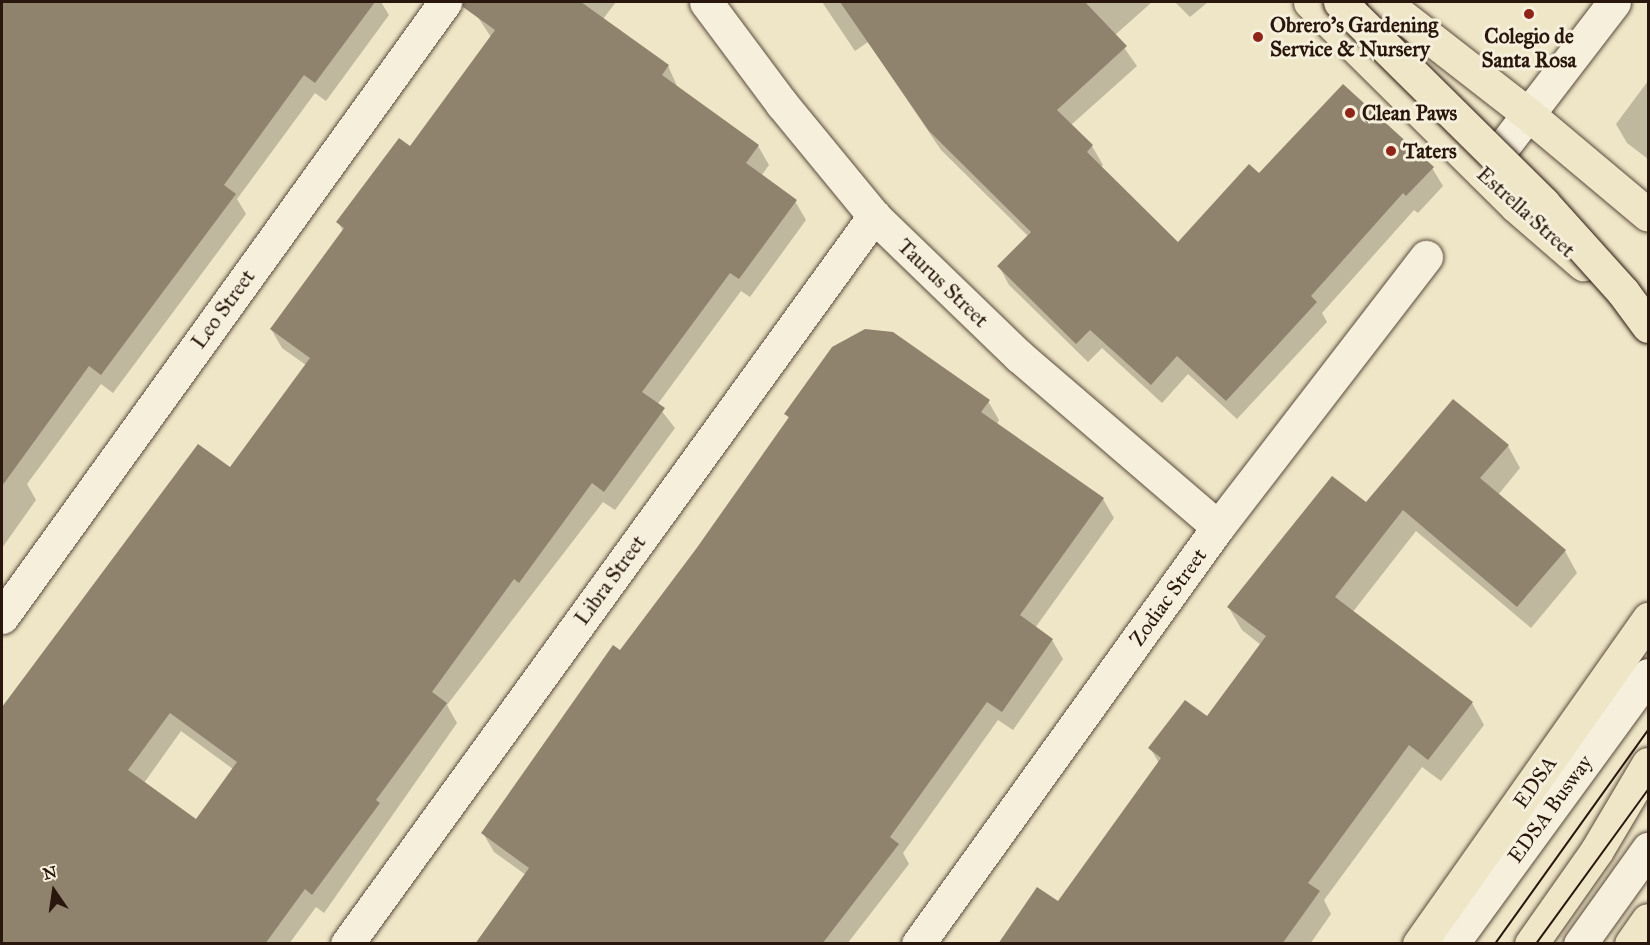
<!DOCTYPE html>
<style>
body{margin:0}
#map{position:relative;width:1650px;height:945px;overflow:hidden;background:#efe6c7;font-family:"IM FELL Great Primer",serif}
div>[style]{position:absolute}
.shadow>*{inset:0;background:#0003}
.building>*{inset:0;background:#90836e}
.roads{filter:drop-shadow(0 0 2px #5a4b3c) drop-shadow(0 0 2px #5a4b3c)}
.minor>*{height:33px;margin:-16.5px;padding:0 16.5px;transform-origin:16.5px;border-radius:16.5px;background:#f5efdb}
.major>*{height:33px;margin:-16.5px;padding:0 16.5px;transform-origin:16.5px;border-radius:16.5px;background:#efe6c7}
.highway>*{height:33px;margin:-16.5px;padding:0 16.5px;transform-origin:16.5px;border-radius:16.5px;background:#efe6c7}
.tram>*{height:1.5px;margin:-0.75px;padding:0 0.75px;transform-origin:0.75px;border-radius:0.75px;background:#29170e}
.bridges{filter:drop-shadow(0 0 2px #29170e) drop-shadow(0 0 2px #29170e)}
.highway-bridge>*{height:33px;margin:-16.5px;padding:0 16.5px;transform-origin:16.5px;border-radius:16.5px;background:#efe6c7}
.dots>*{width:16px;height:16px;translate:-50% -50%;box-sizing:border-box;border:3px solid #f5efdb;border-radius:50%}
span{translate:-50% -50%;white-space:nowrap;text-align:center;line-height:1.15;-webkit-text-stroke:6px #f5efdb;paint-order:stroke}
.poi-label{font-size:21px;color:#29170e;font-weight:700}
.left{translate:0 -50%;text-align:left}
.street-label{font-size:21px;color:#29170e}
.frame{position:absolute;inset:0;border:3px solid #29170e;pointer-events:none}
.north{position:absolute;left:24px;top:861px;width:60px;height:60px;-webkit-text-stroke:4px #f5efdb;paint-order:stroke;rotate:347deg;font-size:16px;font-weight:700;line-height:24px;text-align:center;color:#29170e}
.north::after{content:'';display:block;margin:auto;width:21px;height:27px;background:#29170e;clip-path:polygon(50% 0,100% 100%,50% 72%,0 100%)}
</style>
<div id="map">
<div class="shadow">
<i style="clip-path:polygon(2px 2px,381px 2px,389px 15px,326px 101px,315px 93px,237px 199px,246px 214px,113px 393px,101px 384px,27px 484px,36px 500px,2px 548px)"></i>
<i style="clip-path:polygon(evenodd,488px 2px,616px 2px,603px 19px,668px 66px,678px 88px,758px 146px,769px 165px,761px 176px,795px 201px,806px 220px,750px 297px,741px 291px,657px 405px,675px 428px,615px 510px,603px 502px,447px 705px,457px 723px,324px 913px,316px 907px,289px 944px,2px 944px,2px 711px,198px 446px,230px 469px,306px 365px,282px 348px,271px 329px,343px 231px,338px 222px,410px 148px,491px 37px,477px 16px,488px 2px,181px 731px,233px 769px,196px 821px,144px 783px,181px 731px)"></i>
<i style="clip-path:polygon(822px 2px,967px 2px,978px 18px,996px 2px,1152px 2px,1115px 35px,1137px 66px,1071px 125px,1092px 146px,1103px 165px,1101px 167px,1178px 244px,1259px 175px,1432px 168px,1443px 186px,1418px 213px,1414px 210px,1322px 313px,1327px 322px,1237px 419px,1188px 374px,1162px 403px,1102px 348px,1088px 362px,1009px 285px,999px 266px,1028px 236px,941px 150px,868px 42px,855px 51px)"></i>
<i style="clip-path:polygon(1175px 2px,1208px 2px,1190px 17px)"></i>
<i style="clip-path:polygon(1648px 81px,1648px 159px,1627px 143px,1616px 124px)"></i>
<i style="clip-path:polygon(988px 401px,999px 420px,997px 424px,1103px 499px,1114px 518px,1035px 628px,1052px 640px,1063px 659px,1013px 730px,998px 720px,903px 853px,909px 864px,847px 944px,477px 944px,526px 875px,494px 852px,483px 833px,697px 549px,790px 420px,786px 414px)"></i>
<i style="clip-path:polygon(1508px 446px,1520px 468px,1498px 495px,1565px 551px,1577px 573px,1531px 628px,1416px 531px,1352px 613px,1472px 703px,1484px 725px,1441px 781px,1422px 767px,1324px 900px,1331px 914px,1310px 944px,1001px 944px,1058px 904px,1159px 763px,1150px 748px,1207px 718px,1261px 645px,1242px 630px,1229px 608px,1367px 504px)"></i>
</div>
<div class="building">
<i style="clip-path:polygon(2px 2px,375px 2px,315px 83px,304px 75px,224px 185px,236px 194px,101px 375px,89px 366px,2px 486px)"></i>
<i style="clip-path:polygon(evenodd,463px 2px,581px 2px,669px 65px,662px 75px,759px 145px,746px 163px,797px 200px,739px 279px,730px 273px,642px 392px,665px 408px,604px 492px,592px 483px,519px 583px,514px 579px,432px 692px,447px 703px,376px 800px,380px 803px,312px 895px,305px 889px,265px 944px,2px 944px,2px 707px,198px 444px,230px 467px,310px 358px,270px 329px,344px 228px,336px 222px,399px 138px,410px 146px,495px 30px,463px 7px,463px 2px,170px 713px,237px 762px,196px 819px,128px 770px,170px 713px)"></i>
<i style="clip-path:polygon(840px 2px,1085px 2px,1127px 46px,1057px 110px,1093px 145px,1087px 152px,1178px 242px,1249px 164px,1259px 173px,1343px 84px,1434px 167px,1406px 196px,1403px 193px,1311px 296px,1317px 302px,1226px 401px,1177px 356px,1151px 385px,1090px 330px,1076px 344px,997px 266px,1031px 232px,929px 131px)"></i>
<i style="clip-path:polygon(865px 329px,893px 332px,990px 400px,981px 412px,1104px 498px,1020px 615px,1053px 639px,1002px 712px,987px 702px,890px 837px,899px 844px,822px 944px,475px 944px,529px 868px,481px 833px,613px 645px,620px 650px,696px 549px,789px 417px,784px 414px,832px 347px)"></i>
<i style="clip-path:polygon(1453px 399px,1509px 445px,1480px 478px,1566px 550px,1517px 607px,1403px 510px,1335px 597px,1473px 702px,1428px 760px,1409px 745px,1308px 883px,1320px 891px,1282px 944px,998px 944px,1037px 887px,1058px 901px,1161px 758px,1148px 748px,1185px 700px,1207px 716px,1266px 636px,1227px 607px,1332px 476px,1366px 502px)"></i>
</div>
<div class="roads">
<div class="minor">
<i style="left:706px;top:2px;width:127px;rotate:53.3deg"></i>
<i style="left:782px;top:104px;width:145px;rotate:50.6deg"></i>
<i style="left:874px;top:216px;width:202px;rotate:44deg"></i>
<i style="left:1019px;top:356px;width:262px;rotate:40.7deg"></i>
<i style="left:1483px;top:173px;width:215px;rotate:-52.5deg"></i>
<i style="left:2px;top:617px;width:758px;rotate:-54.23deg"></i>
<i style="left:347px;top:944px;width:899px;rotate:-54.1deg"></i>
<i style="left:918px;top:944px;width:514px;rotate:-54.27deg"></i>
<i style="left:1218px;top:527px;width:341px;rotate:-52.4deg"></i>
<i style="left:1452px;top:944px;width:333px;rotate:-53.9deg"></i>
<i style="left:1580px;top:944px;width:117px;rotate:-54.4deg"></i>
</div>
<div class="major">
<i style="left:1310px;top:2px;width:290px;rotate:44.7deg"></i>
<i style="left:1516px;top:206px;width:89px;rotate:40.9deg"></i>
<i style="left:1384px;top:2px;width:184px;rotate:37.9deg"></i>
<i style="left:1529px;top:115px;width:155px;rotate:40deg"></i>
</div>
<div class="highway">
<i style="left:1419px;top:944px;width:398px;rotate:-54.8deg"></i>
<i style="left:1531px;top:944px;width:115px;rotate:-54.9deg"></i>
<i style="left:1597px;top:850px;width:100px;rotate:-59.3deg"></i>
<i style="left:1631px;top:944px;width:29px;rotate:-55deg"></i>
</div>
</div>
<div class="tram">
<i style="left:1495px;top:944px;width:263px;rotate:-54.4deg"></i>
<i style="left:1536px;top:944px;width:190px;rotate:-54deg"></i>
</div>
<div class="bridges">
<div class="highway-bridge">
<i style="left:1340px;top:2px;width:286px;rotate:44.7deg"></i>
<i style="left:1543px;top:203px;width:120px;rotate:48deg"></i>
<i style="left:1623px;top:292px;width:42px;rotate:53.7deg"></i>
</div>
</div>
<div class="dots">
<i style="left:1529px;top:14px;background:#8f2418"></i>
<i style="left:1258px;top:37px;background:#8f2418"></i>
<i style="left:1350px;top:113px;background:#8f2418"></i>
<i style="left:1391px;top:151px;background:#8f2418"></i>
</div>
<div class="poi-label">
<span class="left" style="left:1270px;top:37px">Obrero's Gardening<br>Service &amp; Nursery</span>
<span style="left:1529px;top:48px">Colegio de<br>Santa Rosa</span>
<span class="left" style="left:1362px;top:113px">Clean Paws</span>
<span class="left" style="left:1403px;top:151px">Taters</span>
</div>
<div class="street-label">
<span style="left:1526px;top:212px;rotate:42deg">Estrella Street</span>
<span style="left:943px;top:283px;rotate:44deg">Taurus Street</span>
<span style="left:223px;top:309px;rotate:-54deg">Leo Street</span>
<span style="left:610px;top:580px;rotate:-54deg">Libra Street</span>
<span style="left:1168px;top:597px;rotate:-54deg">Zodiac Street</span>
<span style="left:1535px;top:782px;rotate:-55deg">EDSA</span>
<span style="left:1550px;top:809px;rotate:-54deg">EDSA Busway</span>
</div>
<div class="frame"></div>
<div class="north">N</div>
</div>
